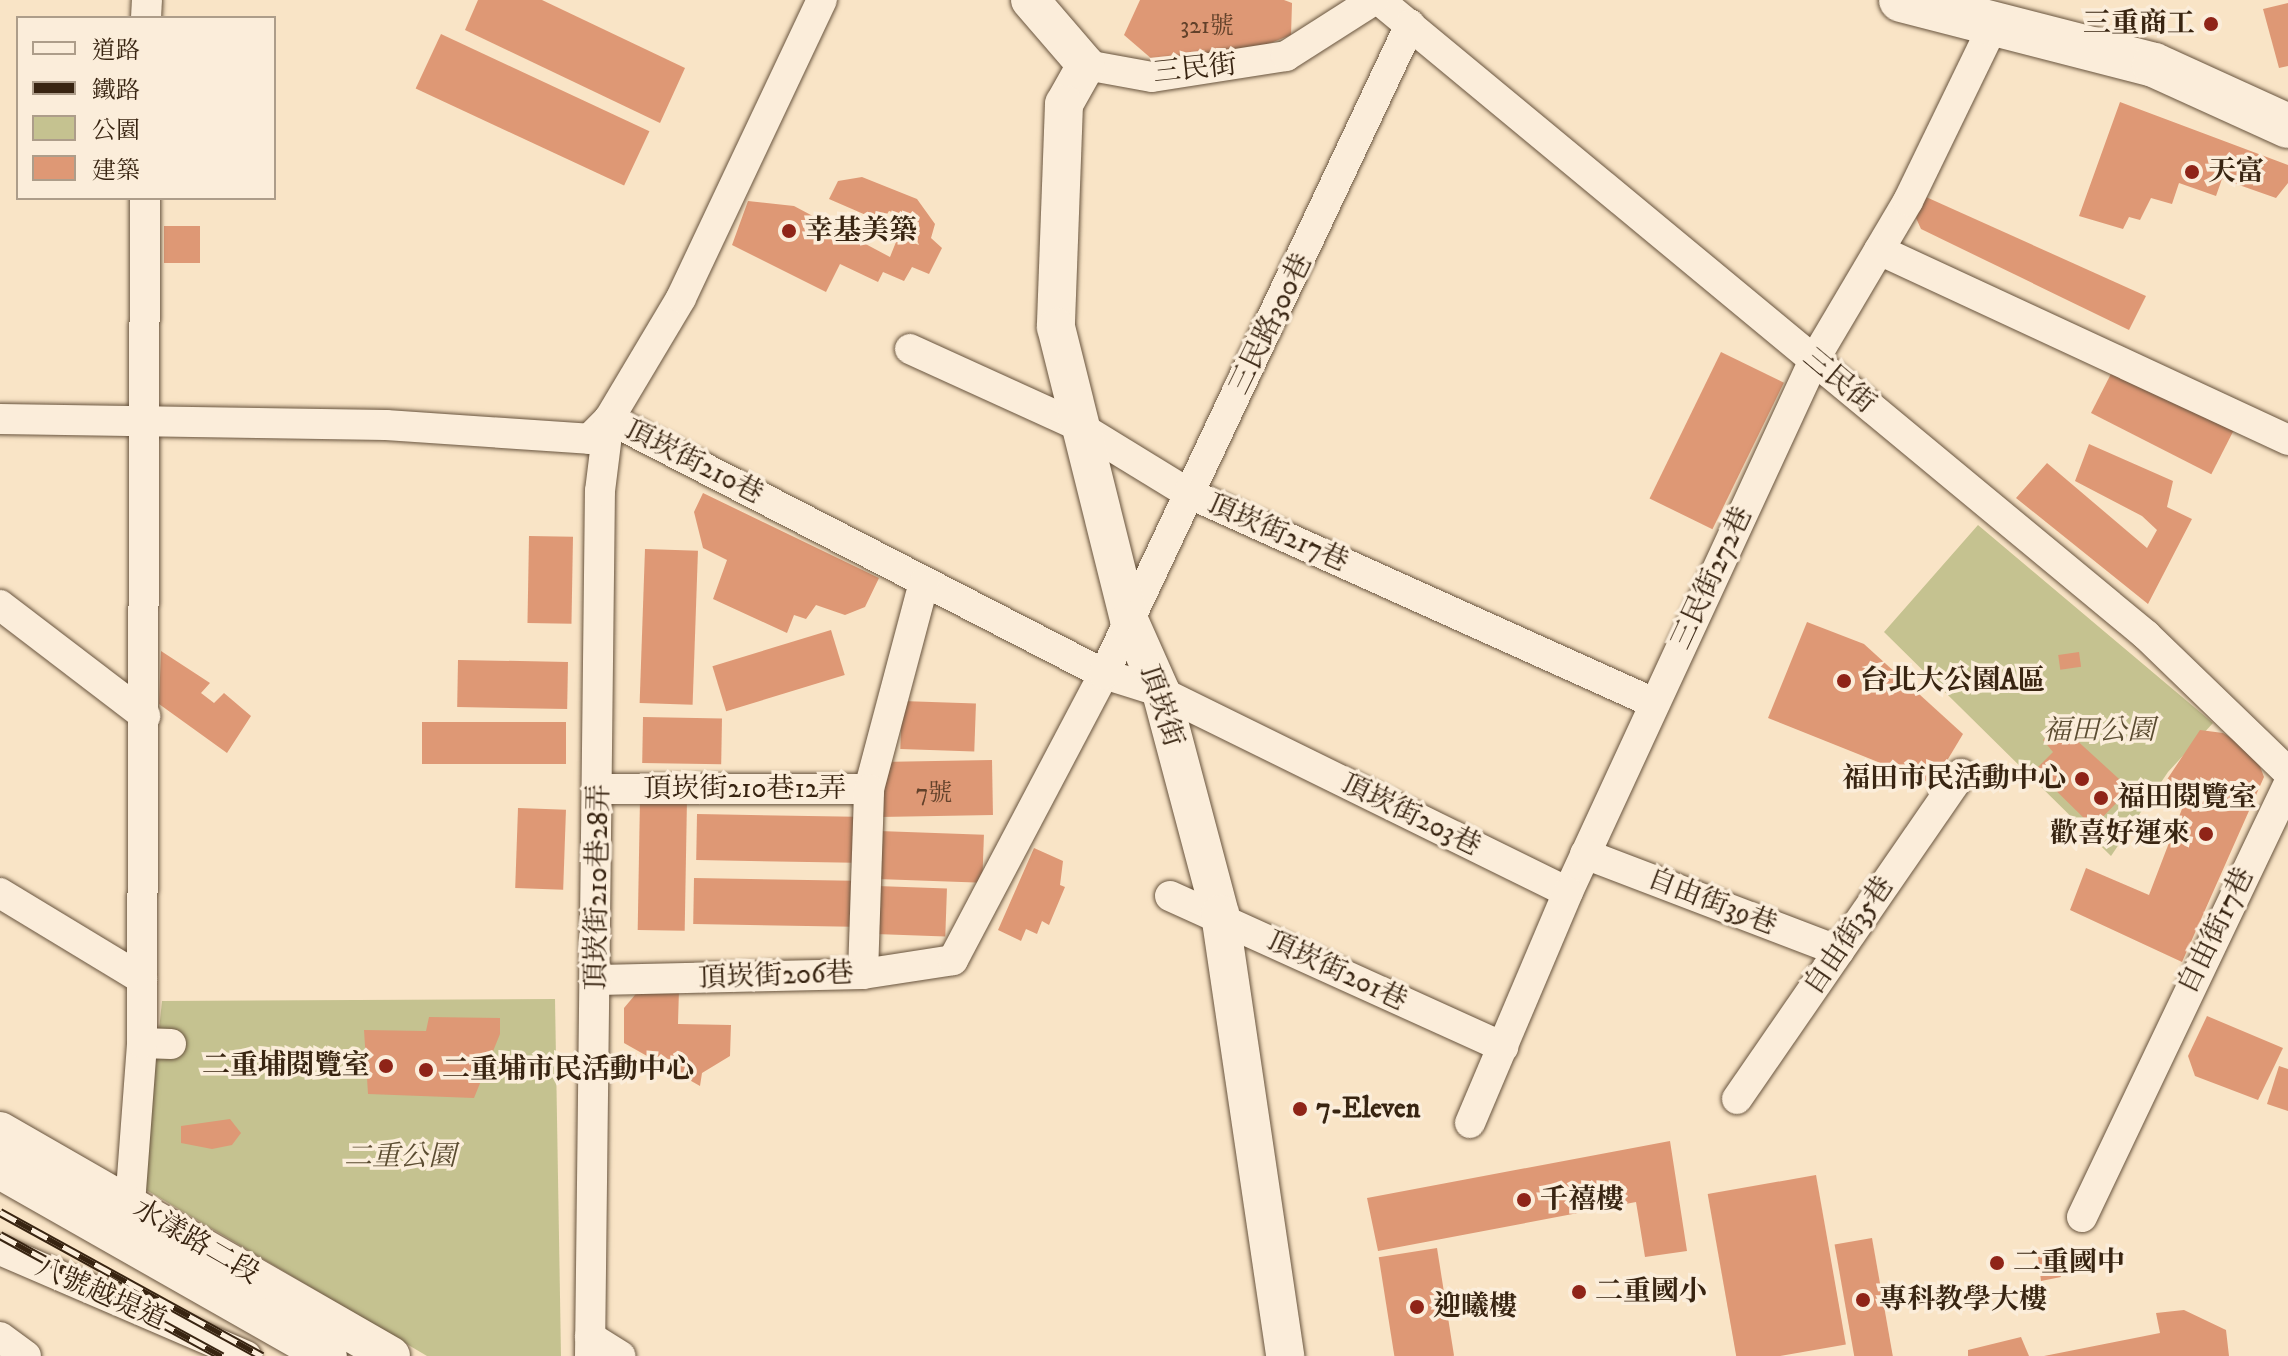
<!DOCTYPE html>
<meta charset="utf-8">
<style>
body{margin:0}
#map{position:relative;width:2288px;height:1356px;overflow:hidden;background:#f9e4c6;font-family:"IM FELL DW Pica","Noto Serif TC",serif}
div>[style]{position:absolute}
.green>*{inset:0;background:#c5c290}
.building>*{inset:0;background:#de9875;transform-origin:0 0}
.roads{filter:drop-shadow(0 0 2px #68543e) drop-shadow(0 0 2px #68543e)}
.minor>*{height:30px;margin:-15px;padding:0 15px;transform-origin:15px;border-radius:15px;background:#fbedda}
.tertiary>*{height:38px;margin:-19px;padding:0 19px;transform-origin:19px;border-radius:19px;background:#fbedda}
.secondary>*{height:44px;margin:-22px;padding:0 22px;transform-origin:22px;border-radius:22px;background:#fbedda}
.rail>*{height:9px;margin-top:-4.5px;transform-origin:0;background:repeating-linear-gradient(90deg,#fbedda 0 18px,#382411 0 36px);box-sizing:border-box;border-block:2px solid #382411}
.dots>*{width:22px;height:22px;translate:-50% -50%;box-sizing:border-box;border:4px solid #fbedda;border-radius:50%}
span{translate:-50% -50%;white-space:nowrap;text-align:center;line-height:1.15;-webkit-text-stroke:7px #fbedda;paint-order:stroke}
.number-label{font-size:24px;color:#62412a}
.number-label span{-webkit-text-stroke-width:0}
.poi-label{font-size:28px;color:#382411;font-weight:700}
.right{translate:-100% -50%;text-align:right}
.left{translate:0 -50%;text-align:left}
.street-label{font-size:28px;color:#382411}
.park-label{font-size:28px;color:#5b4c31;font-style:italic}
.legend{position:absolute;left:16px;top:16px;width:260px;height:184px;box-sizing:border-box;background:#fbedda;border:2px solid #ad9d8a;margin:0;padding:10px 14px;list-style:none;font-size:24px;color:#382411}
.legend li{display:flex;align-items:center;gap:16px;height:40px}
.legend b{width:40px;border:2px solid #ad9d8a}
</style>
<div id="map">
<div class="green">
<i style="clip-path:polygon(1978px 525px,2213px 723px,2168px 772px,2111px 856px,1884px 632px)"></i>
<i style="clip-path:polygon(555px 999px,561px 1356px,427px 1356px,143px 1188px,162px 1001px)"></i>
</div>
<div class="building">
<i style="clip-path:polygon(478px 0,542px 0,685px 68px,660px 123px,465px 30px)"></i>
<i style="clip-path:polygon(1140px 0,1284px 0,1292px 3px,1291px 35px,1240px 55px,1160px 66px,1124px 35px)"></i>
<i style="clip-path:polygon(2288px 3px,2288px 66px,2279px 68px,2263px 9px)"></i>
<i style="left:441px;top:34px;width:230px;height:60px;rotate:25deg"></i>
<i style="clip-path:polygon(2120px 102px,2288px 165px,2288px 183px,2276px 198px,2222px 179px,2216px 196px,2179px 183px,2172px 204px,2151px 198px,2140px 220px,2129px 217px,2123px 229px,2079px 216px)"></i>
<i style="clip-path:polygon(862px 177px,917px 199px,935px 224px,931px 238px,942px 248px,929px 274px,912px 267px,904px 281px,883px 272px,878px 282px,840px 264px,826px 292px,732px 245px,748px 201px,794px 206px,890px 257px,898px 237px,919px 245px,907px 217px,889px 211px,882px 222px,829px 199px,838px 181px)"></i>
<i style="clip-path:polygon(1926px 197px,2146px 296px,2129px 330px,1921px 229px,1916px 218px)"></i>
<i style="left:164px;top:226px;width:36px;height:37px"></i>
<i style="left:1721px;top:352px;width:70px;height:163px;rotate:26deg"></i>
<i style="left:2116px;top:364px;width:135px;height:55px;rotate:27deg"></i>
<i style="clip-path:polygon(2089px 444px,2173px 481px,2167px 507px,2192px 519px,2148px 604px,2016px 498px,2047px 463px,2147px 548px,2157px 530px,2142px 516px,2075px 481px)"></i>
<i style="clip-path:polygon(703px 493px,879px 578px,865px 607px,845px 615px,816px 605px,806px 619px,794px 615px,787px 633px,713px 599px,727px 560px,703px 548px,694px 512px)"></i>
<i style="left:529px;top:536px;width:44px;height:87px;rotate:1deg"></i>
<i style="left:645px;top:549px;width:53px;height:154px;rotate:2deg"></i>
<i style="clip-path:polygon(1807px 622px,1864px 644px,1963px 734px,1933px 784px,1768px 718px)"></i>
<i style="left:831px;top:630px;width:47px;height:124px;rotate:73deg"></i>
<i style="clip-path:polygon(161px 651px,210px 683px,201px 693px,214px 703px,224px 693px,251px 716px,227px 753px,159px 704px)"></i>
<i style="left:2079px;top:652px;width:15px;height:21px;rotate:82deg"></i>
<i style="left:458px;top:660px;width:110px;height:47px;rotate:1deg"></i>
<i style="left:902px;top:701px;width:74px;height:48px;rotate:2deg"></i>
<i style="left:643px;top:717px;width:79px;height:46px;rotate:1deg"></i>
<i style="left:566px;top:722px;width:42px;height:144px;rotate:90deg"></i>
<i style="clip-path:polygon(2060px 725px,2130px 789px,2093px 827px,2035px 770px,2053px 752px,2043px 740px)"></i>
<i style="clip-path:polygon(2200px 730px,2223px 733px,2255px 753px,2264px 777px,2182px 962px,2070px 910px,2086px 868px,2149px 895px,2185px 801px,2162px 787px)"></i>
<i style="left:992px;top:760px;width:55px;height:113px;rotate:89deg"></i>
<i style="left:640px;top:798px;width:47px;height:132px;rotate:1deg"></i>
<i style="left:518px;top:808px;width:48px;height:80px;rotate:2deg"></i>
<i style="left:697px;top:814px;width:158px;height:46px;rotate:1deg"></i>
<i style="left:879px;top:831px;width:105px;height:48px;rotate:2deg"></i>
<i style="clip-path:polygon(1034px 848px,1063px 861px,1060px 885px,1065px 887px,1049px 925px,1042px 921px,1037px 934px,1026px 929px,1021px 941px,998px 930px)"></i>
<i style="left:694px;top:878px;width:159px;height:46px;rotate:1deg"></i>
<i style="left:877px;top:886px;width:70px;height:48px;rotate:2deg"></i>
<i style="clip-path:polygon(640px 989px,679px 989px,678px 1024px,731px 1025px,730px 1056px,702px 1073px,700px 1086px,624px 1043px,624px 1008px)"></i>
<i style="clip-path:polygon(2207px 1016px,2283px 1048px,2258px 1100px,2195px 1076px,2188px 1056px)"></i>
<i style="clip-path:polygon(429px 1017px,500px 1018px,500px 1034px,474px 1098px,368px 1094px,364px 1030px,426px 1031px)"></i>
<i style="clip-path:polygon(2279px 1066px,2288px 1069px,2288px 1111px,2267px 1104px)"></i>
<i style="clip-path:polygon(230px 1119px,241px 1133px,232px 1145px,212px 1149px,181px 1143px,181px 1126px)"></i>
<i style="clip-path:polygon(1670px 1141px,1687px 1251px,1645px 1257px,1636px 1202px,1378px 1251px,1367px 1198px)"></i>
<i style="left:1816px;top:1175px;width:172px;height:110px;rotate:80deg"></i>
<i style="left:1872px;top:1238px;width:120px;height:38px;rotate:80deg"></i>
<i style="left:1437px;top:1248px;width:109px;height:59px;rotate:81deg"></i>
<i style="clip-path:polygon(2051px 1255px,2061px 1277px,2041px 1281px,2038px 1257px)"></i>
<i style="clip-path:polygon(2184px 1310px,2226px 1330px,2229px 1356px,2044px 1356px,2160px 1333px,2156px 1313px)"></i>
<i style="clip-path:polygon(2021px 1337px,2029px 1356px,1968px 1356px,1968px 1350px)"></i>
</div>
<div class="roads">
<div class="minor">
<i style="left:1379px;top:0;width:996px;rotate:39.62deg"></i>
<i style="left:2146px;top:635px;width:197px;rotate:44deg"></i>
<i style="left:146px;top:18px;width:18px;rotate:-87deg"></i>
<i style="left:1086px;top:65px;width:67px;rotate:10.3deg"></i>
<i style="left:1152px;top:77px;width:136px;rotate:-8.9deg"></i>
<i style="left:1286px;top:56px;width:104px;rotate:-32.5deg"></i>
<i style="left:1879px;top:250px;width:451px;rotate:24.9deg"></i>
<i style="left:910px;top:349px;width:183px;rotate:24.5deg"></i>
<i style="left:1077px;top:425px;width:130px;rotate:31.5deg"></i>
<i style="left:1188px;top:493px;width:511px;rotate:24.26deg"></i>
<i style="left:0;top:419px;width:386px;rotate:0.9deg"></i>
<i style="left:386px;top:425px;width:203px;rotate:3.9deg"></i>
<i style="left:589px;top:439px;width:28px;rotate:-45deg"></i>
<i style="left:609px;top:419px;width:141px;rotate:-59.2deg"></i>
<i style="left:681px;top:298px;width:330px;rotate:-64.7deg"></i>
<i style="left:609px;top:419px;width:557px;rotate:27.26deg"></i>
<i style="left:1104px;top:674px;width:60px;rotate:17.5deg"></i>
<i style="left:1161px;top:692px;width:453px;rotate:26.2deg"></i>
<i style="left:1568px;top:892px;width:586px;rotate:-65.18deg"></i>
<i style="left:1814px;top:360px;width:185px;rotate:-59.4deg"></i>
<i style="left:1908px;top:201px;width:197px;rotate:-64.1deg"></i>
<i style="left:0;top:605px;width:183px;rotate:37.4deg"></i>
<i style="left:600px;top:789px;width:269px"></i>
<i style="left:869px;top:789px;width:214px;rotate:-75.1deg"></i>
<i style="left:1585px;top:854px;width:272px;rotate:20.9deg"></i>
<i style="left:0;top:893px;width:166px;rotate:31.2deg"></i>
<i style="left:1170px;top:896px;width:366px;rotate:24.4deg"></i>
<i style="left:863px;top:974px;width:185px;rotate:-88.1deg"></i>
<i style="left:598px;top:980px;width:265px;rotate:-1.3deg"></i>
<i style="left:863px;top:974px;width:91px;rotate:-8.8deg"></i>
<i style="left:953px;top:960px;width:323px;rotate:-62.2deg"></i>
<i style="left:1104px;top:674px;width:718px;rotate:-64.76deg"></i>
<i style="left:142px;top:1043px;width:29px;rotate:2deg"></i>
<i style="left:1737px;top:1099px;width:395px;rotate:-55.4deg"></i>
<i style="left:1470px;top:1123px;width:251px;rotate:-67deg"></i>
<i style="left:130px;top:1204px;width:161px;rotate:-85.7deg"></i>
<i style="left:142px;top:1043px;width:845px;rotate:-89.8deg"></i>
<i style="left:2082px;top:1217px;width:479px;rotate:-64.5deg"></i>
<i style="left:0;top:1250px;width:268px;rotate:23.3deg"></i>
<i style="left:0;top:1337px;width:32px;rotate:36deg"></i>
<i style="left:590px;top:1337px;width:36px;rotate:32deg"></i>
<i style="left:590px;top:1356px;width:865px;rotate:-89.34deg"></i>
<i style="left:600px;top:491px;width:73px;rotate:-82.9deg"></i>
</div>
<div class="tertiary">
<i style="left:1030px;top:0;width:86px;rotate:49.3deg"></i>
<i style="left:1086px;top:65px;width:45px;rotate:119.4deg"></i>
<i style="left:1064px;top:104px;width:223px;rotate:92.1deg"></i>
<i style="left:1056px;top:327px;width:302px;rotate:76deg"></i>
<i style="left:1129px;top:620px;width:79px;rotate:66deg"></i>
<i style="left:1161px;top:692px;width:230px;rotate:75.1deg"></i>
<i style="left:1220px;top:914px;width:447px;rotate:81.6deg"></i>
<i style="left:0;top:1131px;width:451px;rotate:29.9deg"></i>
<i style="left:0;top:1170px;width:377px;rotate:29.6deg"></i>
</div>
<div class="secondary">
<i style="left:1901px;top:0;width:261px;rotate:14.4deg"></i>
<i style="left:2154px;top:65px;width:147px;rotate:24.5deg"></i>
</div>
</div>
<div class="rail">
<i style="left:0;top:1212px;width:299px;rotate:28.8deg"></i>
<i style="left:0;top:1235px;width:253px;rotate:28.6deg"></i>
</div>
<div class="dots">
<i style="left:2211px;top:24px;background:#8f2418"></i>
<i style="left:2192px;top:172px;background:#8f2418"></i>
<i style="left:789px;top:231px;background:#8f2418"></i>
<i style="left:1844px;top:681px;background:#8f2418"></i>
<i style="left:2082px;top:779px;background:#8f2418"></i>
<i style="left:2101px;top:798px;background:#8f2418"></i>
<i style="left:2206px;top:834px;background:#8f2418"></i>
<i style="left:386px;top:1066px;background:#8f2418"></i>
<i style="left:426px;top:1070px;background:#8f2418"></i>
<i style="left:1300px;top:1109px;background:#8f2418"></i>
<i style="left:1524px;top:1200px;background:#8f2418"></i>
<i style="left:1997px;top:1263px;background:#8f2418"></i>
<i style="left:1579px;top:1292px;background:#8f2418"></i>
<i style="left:1863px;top:1300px;background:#8f2418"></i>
<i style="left:1417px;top:1307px;background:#8f2418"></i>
</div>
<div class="number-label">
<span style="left:1207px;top:27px">321號</span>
<span style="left:934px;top:794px">7號</span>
</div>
<div class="poi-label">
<span class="right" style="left:2195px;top:24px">三重商工</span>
<span class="left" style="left:2208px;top:172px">天富</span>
<span class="left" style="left:805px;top:231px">幸基美築</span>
<span class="left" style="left:1860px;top:681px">台北大公園A區</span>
<span class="right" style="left:2066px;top:779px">福田市民活動中心</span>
<span class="left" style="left:2117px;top:798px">福田閱覽室</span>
<span class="right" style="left:2190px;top:834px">歡喜好運來</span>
<span class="right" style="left:370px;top:1066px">二重埔閱覽室</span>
<span class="left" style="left:442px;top:1070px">二重埔市民活動中心</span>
<span class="left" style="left:1316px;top:1109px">7-Eleven</span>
<span class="left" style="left:1540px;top:1200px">千禧樓</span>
<span class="left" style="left:2013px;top:1263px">二重國中</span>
<span class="left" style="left:1595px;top:1292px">二重國小</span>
<span class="left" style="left:1879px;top:1300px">專科教學大樓</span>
<span class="left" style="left:1433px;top:1307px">迎曦樓</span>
</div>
<div class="street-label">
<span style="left:1195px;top:69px;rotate:-6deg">三民街</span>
<span style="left:1271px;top:324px;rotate:-64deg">三民路300巷</span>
<span style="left:1839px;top:381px;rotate:40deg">三民街</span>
<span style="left:694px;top:462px;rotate:27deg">頂崁街210巷</span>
<span style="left:1278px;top:533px;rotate:24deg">頂崁街217巷</span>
<span style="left:1712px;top:578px;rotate:-65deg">三民街272巷</span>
<span style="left:1161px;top:706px;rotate:72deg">頂崁街</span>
<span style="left:745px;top:789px">頂崁街210巷12弄</span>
<span style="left:1411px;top:815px;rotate:26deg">頂崁街203巷</span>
<span style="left:598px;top:887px;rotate:-89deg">頂崁街210巷28弄</span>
<span style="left:1712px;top:902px;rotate:21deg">自由街39巷</span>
<span style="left:2216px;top:931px;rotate:-64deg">自由街17巷</span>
<span style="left:1849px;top:936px;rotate:-56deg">自由街35巷</span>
<span style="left:1337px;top:971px;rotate:25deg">頂崁街201巷</span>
<span style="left:776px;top:976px;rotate:-2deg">頂崁街206巷</span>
<span style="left:196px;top:1242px;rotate:30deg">水漾路二段</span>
<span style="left:101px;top:1294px;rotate:24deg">八號越堤道</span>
</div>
<div class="park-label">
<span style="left:2099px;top:731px">福田公園</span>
<span style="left:400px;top:1157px">二重公園</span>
</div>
<ul class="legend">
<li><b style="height:10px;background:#fbedda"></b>道路</li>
<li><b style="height:10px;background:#382411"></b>鐵路</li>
<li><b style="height:22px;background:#c5c290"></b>公園</li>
<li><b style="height:22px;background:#de9875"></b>建築</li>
</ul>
</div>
